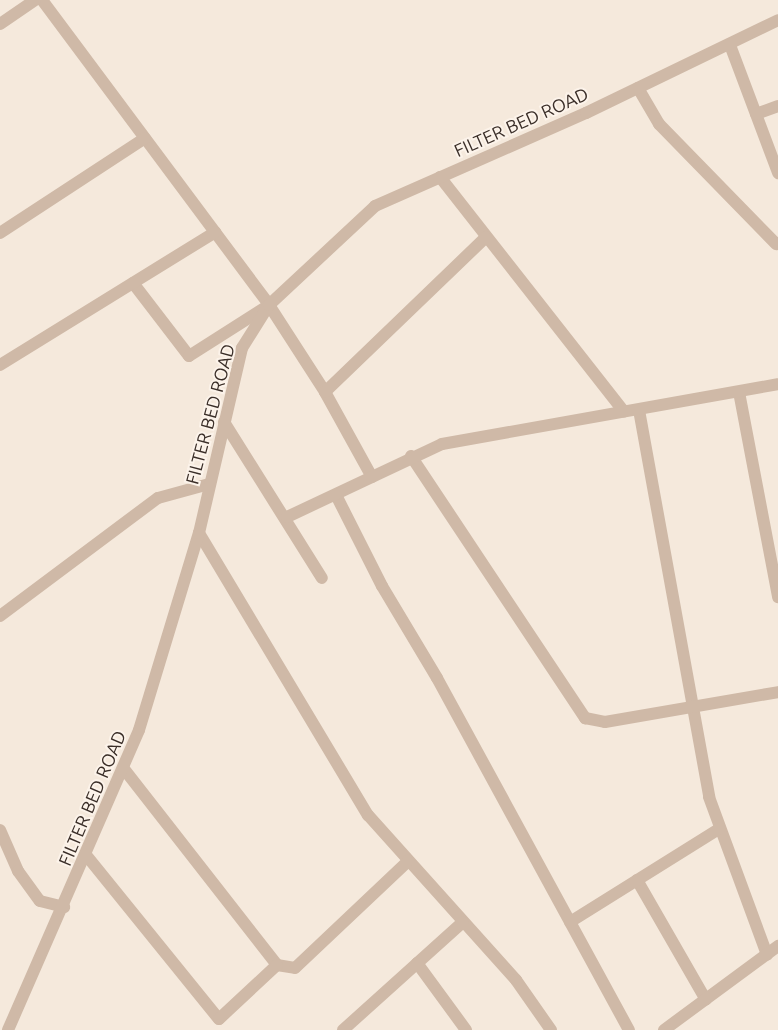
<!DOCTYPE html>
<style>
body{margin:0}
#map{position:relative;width:778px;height:1030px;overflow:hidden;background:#f5e9dc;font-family:Ubuntu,sans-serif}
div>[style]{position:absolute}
.minor>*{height:12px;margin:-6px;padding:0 6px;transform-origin:6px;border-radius:6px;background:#cfb9a7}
.tertiary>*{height:12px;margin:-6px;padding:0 6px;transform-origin:6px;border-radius:6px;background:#cfb9a7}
span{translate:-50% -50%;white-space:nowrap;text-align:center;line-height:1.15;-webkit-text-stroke:4px #fcf3ea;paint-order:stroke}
.street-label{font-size:18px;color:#3a2e28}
</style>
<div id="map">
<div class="minor">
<i style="left:42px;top:0;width:380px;rotate:53.3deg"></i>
<i style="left:0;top:24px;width:42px;rotate:-34.4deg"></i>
<i style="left:730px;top:45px;width:137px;rotate:69.4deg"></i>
<i style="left:638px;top:88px;width:42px;rotate:59.7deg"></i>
<i style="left:659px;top:124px;width:168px;rotate:45.7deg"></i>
<i style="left:756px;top:114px;width:23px;rotate:-20deg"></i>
<i style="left:440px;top:177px;width:298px;rotate:51.9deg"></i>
<i style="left:0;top:233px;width:173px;rotate:-33.2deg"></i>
<i style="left:133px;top:283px;width:92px;rotate:52.5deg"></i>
<i style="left:189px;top:356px;width:95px;rotate:-32.5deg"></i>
<i style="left:269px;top:305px;width:103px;rotate:57.2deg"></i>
<i style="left:325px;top:392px;width:97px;rotate:61.1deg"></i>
<i style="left:0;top:365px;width:253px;rotate:-31.7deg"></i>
<i style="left:325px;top:392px;width:223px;rotate:-43.9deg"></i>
<i style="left:739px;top:392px;width:209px;rotate:79.2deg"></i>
<i style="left:639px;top:410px;width:393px;rotate:79.7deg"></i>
<i style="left:709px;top:797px;width:168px;rotate:69.8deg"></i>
<i style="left:224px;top:422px;width:184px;rotate:57.9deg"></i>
<i style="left:411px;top:456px;width:315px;rotate:56.4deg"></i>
<i style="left:585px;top:718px;width:20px;rotate:11deg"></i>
<i style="left:605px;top:722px;width:176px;rotate:-9.8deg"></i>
<i style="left:336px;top:495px;width:102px;rotate:63.2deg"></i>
<i style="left:382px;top:586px;width:107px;rotate:59.1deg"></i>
<i style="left:437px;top:678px;width:401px;rotate:61.4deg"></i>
<i style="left:287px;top:517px;width:171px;rotate:-25.2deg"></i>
<i style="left:442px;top:444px;width:341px;rotate:-10.1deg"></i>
<i style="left:199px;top:533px;width:329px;rotate:59.1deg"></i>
<i style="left:368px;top:815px;width:222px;rotate:48.1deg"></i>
<i style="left:516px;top:980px;width:61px;rotate:55deg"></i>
<i style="left:0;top:616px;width:197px;rotate:-36.8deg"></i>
<i style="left:158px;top:498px;width:53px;rotate:-15.4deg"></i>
<i style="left:124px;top:769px;width:249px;rotate:52deg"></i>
<i style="left:277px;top:965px;width:18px;rotate:9deg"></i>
<i style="left:295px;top:968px;width:156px;rotate:-43.4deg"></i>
<i style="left:0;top:830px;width:45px;rotate:66.3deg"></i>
<i style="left:18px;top:871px;width:37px;rotate:54deg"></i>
<i style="left:40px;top:901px;width:25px;rotate:14deg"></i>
<i style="left:86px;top:855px;width:211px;rotate:51deg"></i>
<i style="left:219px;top:1019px;width:79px;rotate:-43deg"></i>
<i style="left:637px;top:880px;width:138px;rotate:60.1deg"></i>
<i style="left:570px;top:922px;width:176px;rotate:-32deg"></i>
<i style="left:417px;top:963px;width:83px;rotate:53.8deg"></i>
<i style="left:343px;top:1030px;width:161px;rotate:-42deg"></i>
<i style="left:664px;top:1030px;width:142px;rotate:-36.4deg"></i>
</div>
<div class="tertiary">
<i style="left:8px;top:1030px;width:327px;rotate:-66.4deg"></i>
<i style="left:139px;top:730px;width:206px;rotate:-73.1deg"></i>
<i style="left:199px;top:533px;width:190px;rotate:-76.9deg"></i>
<i style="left:242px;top:348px;width:51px;rotate:-57.9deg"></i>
<i style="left:269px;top:305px;width:145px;rotate:-43deg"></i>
<i style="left:375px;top:206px;width:231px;rotate:-23.8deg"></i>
<i style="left:586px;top:113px;width:213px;rotate:-25.8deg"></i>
</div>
<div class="street-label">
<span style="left:521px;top:122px;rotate:-24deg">FILTER BED ROAD</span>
<span style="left:210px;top:414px;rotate:-75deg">FILTER BED ROAD</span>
<span style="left:92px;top:798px;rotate:-67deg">FILTER BED ROAD</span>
</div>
</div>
